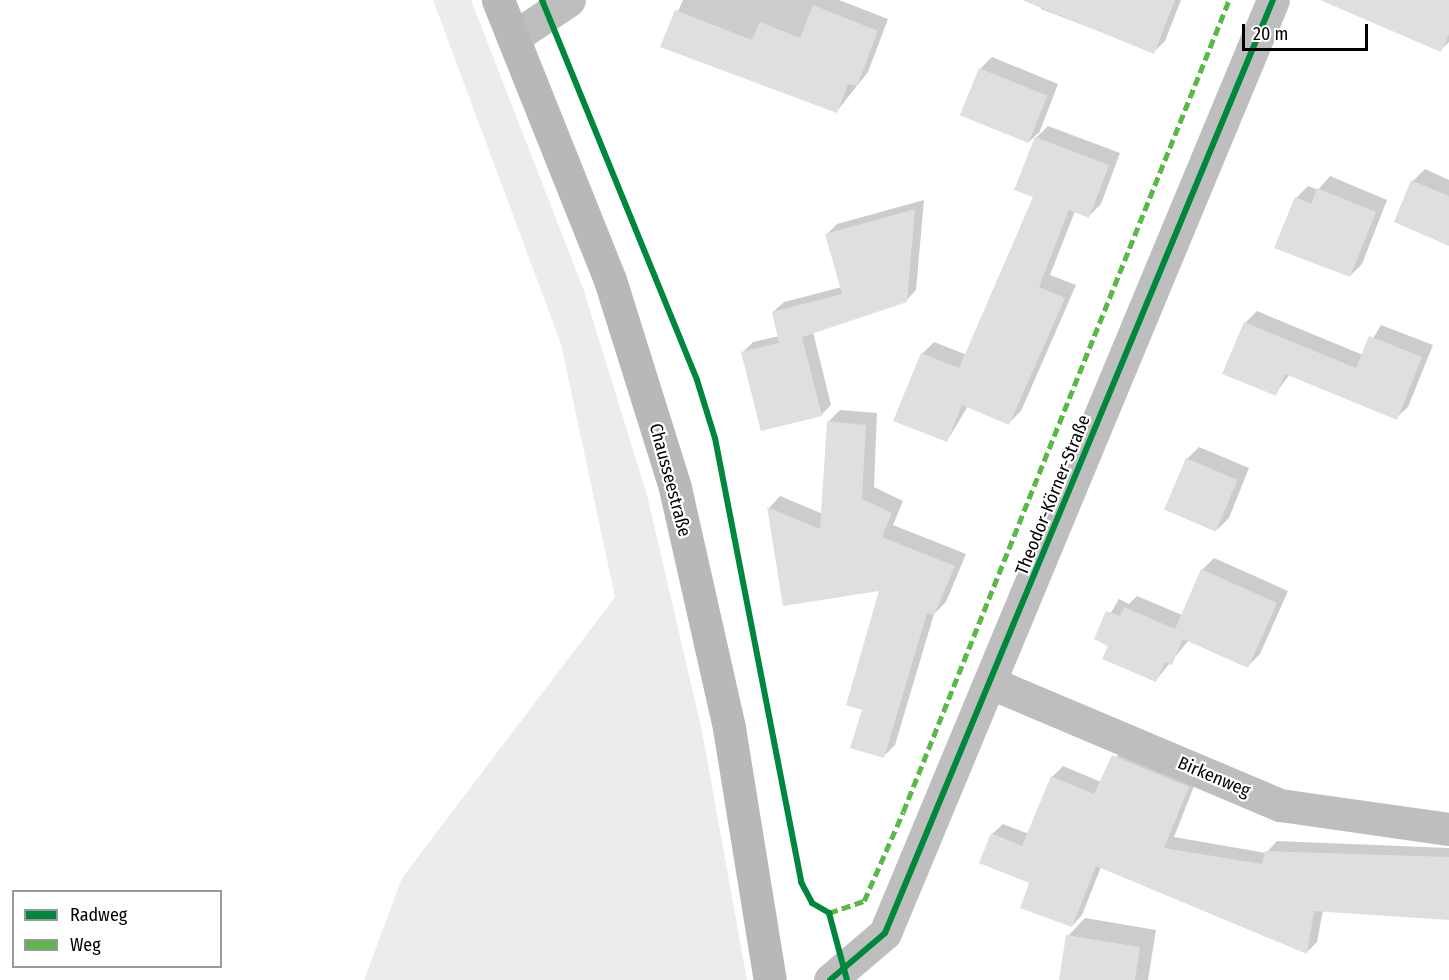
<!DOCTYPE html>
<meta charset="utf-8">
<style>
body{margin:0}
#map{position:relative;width:1449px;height:980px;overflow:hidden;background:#fff;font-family:"Fira Sans Condensed",sans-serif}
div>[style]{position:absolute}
.green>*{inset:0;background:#ececec}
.shadow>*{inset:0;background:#0003}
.building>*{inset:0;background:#dfdfdf;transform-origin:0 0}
.minor>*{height:33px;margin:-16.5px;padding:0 16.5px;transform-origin:16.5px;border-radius:16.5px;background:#bebebe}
.tertiary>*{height:33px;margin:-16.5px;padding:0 16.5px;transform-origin:16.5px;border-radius:16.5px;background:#bebebe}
.secondary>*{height:33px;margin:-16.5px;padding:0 16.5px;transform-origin:16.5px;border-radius:16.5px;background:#b8b8b8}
.quiet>*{height:4.5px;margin-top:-2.25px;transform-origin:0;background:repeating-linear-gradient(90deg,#58b947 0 9px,transparent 0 13.5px)}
.cycleway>*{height:6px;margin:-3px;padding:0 3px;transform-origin:3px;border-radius:3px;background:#00873e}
span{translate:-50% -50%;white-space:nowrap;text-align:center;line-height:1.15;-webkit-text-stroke:4.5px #fff;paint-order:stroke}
.street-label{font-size:18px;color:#000}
.legend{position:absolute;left:12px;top:890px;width:210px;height:78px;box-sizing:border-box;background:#fff;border:2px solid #999;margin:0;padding:8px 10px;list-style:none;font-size:18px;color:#000}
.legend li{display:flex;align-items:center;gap:12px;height:30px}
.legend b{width:30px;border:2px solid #999}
.scale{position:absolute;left:1242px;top:24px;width:126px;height:27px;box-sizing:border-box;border:3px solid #000;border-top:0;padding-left:8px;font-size:18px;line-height:21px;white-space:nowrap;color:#000;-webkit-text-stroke:4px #fff;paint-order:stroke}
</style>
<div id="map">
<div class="green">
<i style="clip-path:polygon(433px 0,471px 0,583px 288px,647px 495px,702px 731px,747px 980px,364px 980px,402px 878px,615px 597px,561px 344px)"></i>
</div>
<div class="shadow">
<i style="clip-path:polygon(683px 0,839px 0,888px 19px,868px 72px,837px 111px,662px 46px)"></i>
<i style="clip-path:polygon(1044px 0,1181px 0,1165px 41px,1154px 52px,1041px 9px)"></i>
<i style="clip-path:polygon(1377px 0,1449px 0,1449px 42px,1441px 50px)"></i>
<i style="clip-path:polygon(992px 57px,1058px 84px,1038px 136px,1048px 126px,1120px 153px,1101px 204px,1089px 216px,1075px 211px,1050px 275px,1076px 285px,1021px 411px,1009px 423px,968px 406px,947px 441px,922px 354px,934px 342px,967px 355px,1035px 196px,1016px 189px,1039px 132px,1029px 142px,980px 69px)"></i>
<i style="clip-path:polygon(1425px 169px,1449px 180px,1449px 244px,1413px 181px)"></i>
<i style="clip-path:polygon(1330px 176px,1387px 200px,1362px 264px,1350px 276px,1296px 198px,1308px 186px,1318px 190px)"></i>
<i style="clip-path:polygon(924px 200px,916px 290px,906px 301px,813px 332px,831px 405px,821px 415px,742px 353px,753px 342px,779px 336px,773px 312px,784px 302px,842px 287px,827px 234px,837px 224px)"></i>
<i style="clip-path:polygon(1257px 311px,1363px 355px,1381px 325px,1433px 345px,1408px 407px,1396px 418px,1290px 374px,1275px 394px,1245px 323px)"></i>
<i style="clip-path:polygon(840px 410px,877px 413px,874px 487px,903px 501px,893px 525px,966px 554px,946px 602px,934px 614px,895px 745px,884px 756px,864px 709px,882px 589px,784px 604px,769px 508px,780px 496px,823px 514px,828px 422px)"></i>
<i style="clip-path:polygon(1199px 447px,1249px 468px,1229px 518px,1217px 530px,1187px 459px)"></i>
<i style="clip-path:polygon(1214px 558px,1288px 591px,1260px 654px,1248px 666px,1189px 640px,1156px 680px,1096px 638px,1119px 599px,1129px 604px,1137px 596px,1182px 615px,1202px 570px)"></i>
<i style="clip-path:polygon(1124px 745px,1198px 776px,1174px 837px,1266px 853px,1277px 841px,1449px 848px,1449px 919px,1323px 910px,1317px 942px,1306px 953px,1101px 867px,1082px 915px,1072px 926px,992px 834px,1003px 824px,1029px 834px,1052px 777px,1063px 766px,1101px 782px)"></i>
<i style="clip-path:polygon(1085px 918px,1156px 930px,1148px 980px,1061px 980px,1068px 936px)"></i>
</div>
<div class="building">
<i style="clip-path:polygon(1022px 0,1175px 0,1154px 54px)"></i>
<i style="clip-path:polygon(1320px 0,1449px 0,1449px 34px,1441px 52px)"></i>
<i style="clip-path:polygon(813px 5px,878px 31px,857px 86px,848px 84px,837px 113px,660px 47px,675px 10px,752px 40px,760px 22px,800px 38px)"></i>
<i style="left:979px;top:68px;width:74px;height:51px;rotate:22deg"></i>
<i style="clip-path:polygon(1035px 137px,1109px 165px,1089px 218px,1069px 210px,1039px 287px,1065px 298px,1009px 425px,962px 405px,947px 442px,893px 421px,921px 353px,959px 368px,1033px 197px,1014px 190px)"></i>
<i style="clip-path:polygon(1411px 180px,1449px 196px,1449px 246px,1394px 222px)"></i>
<i style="clip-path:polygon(1317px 188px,1376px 212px,1350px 277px,1274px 248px,1295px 197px,1311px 204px)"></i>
<i style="clip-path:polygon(915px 209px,907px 302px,802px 337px,822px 416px,761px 431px,741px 352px,779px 343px,772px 312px,842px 294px,825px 234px)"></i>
<i style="clip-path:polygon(1244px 322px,1356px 368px,1369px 336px,1422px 357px,1397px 420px,1285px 374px,1276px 396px,1222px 374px)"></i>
<i style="clip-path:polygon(827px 421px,866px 425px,862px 499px,892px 513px,882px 537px,955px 566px,934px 615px,927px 613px,884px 758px,850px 748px,862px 710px,846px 705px,879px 591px,783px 606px,767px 507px,820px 529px)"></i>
<i style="left:1186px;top:458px;width:56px;height:56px;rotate:23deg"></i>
<i style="clip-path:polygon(1201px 569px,1277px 603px,1248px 668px,1183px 639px,1172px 665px,1165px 662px,1156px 682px,1102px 659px,1108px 646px,1094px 639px,1106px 611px,1120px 616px,1124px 607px,1175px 629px)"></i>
<i style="clip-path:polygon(1112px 755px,1189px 787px,1164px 848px,1262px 864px,1265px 851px,1449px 857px,1449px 920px,1314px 911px,1307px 954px,1096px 866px,1072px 927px,1020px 908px,1029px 883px,979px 863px,991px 833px,1022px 846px,1051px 776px,1094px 794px)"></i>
<i style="clip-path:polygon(1066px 935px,1140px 947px,1135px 980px,1059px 980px)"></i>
</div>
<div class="minor">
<i style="left:514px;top:37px;width:66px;rotate:-33.9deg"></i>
<i style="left:991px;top:683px;width:314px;rotate:22.9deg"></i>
<i style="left:1280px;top:805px;width:171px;rotate:8.1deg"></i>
</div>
<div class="tertiary">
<i style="left:830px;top:980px;width:72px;rotate:-40.5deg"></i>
<i style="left:885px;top:933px;width:1010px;rotate:-67.42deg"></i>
</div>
<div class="secondary">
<i style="left:498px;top:0;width:302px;rotate:68.2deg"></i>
<i style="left:610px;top:280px;width:218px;rotate:72.6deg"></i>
<i style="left:675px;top:488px;width:246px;rotate:77.3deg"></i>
<i style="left:729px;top:728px;width:255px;rotate:80.8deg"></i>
</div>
<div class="quiet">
<i style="left:829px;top:913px;width:37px;rotate:-19deg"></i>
<i style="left:864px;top:901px;width:97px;rotate:-66.3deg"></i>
<i style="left:903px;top:812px;width:875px;rotate:-68.13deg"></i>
</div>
<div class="cycleway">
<i style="left:542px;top:0;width:410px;rotate:67.8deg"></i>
<i style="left:697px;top:380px;width:61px;rotate:72.8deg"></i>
<i style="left:715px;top:438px;width:452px;rotate:79deg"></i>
<i style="left:801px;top:882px;width:24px;rotate:62deg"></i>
<i style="left:812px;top:903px;width:20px;rotate:30deg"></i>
<i style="left:829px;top:913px;width:69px;rotate:75deg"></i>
<i style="left:830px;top:980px;width:72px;rotate:-40.5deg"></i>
<i style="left:885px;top:933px;width:1010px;rotate:-67.42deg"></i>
</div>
<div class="street-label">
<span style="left:670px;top:480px;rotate:75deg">Chausseestraße</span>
<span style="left:1053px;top:495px;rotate:-68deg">Theodor-Körner-Straße</span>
<span style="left:1214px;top:777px;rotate:23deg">Birkenweg</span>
</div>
<ul class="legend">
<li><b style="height:8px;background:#00873e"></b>Radweg</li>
<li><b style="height:8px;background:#58b947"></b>Weg</li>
</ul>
<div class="scale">20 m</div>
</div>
